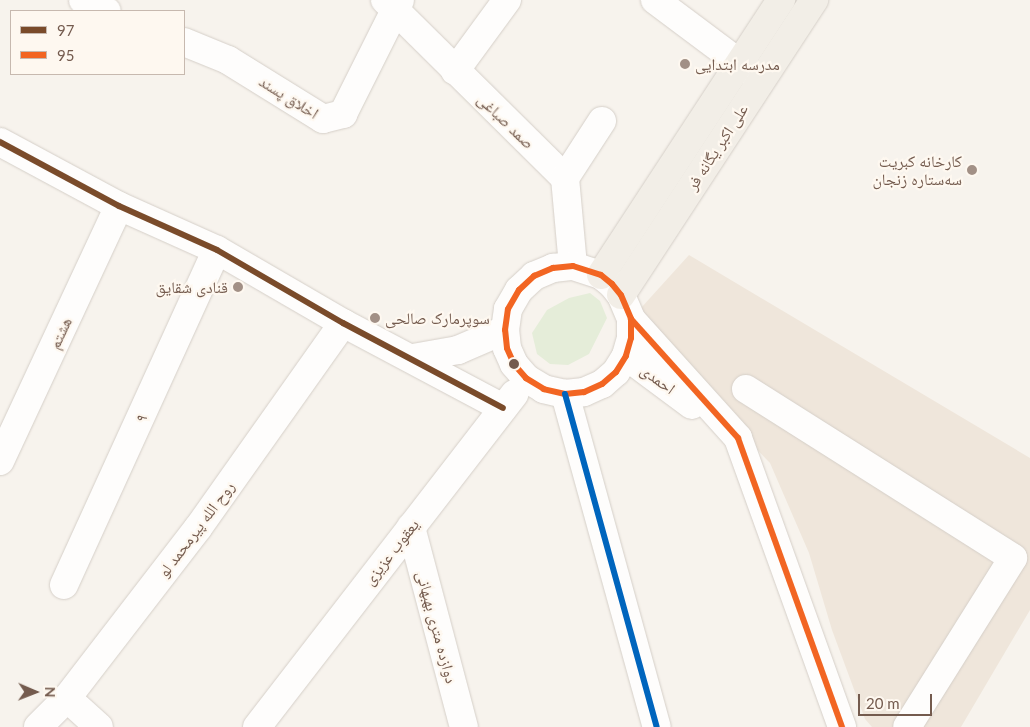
<!DOCTYPE html>
<meta charset="utf-8">
<style>
body{margin:0}
#map{position:relative;width:1030px;height:727px;overflow:hidden;background:#f7f3ed;font-family:Lato,"Noto Naskh Arabic",sans-serif}
div>[style]{position:absolute}
.residential>*{inset:0;background:#efe6db}
.green>*{inset:0;background:#e5edd9}
.roads{filter:drop-shadow(0 0 1px #d5cfc8) drop-shadow(0 0 1px #d5cfc8)}
.minor>*{height:28px;margin:-14px;padding:0 14px;transform-origin:14px;border-radius:14px;background:#fefdfc}
.major>*{height:28px;margin:-14px;padding:0 14px;transform-origin:14px;border-radius:14px;background:#f2eee7}
.bus-1>*{height:6px;margin:-3px;padding:0 3px;transform-origin:3px;border-radius:3px;background:#7a4b2a}
.bus-2>*{height:6px;margin:-3px;padding:0 3px;transform-origin:3px;border-radius:3px;background:#f26522}
.bus-3>*{height:6px;margin:-3px;padding:0 3px;transform-origin:3px;border-radius:3px;background:#0065bd}
.dots>*{width:14px;height:14px;translate:-50% -50%;box-sizing:border-box;border:2px solid #fef8f0;border-radius:50%}
span{translate:-50% -50%;white-space:nowrap;text-align:center;line-height:1.15;-webkit-text-stroke:4.5px #fef8f0;paint-order:stroke}
.poi-label{font-size:16px;color:#745b4e}
.left{translate:0 -50%;text-align:left}
.right{translate:-100% -50%;text-align:right}
.street-label{font-size:16px;color:#745b4e}
.legend{position:absolute;left:10px;top:10px;width:175px;height:65px;box-sizing:border-box;background:#fef8f0;border:1px solid #c7b9af;margin:0;padding:6px 9px;list-style:none;font-size:15px;color:#745b4e}
.legend li{display:flex;align-items:center;gap:10px;height:25px}
.legend b{width:25px;border:1px solid #c7b9af}
.north{position:absolute;left:10px;top:667px;width:50px;height:50px;-webkit-text-stroke:4px #fef8f0;paint-order:stroke;rotate:91deg;font-size:14px;font-weight:700;line-height:20px;text-align:center;color:#745b4e}
.north::after{content:'';display:block;margin:auto;width:18px;height:22px;background:#745b4e;clip-path:polygon(50% 0,100% 100%,50% 72%,0 100%)}
.scale{position:absolute;left:858px;top:694px;width:74px;height:22px;box-sizing:border-box;border:2px solid #745b4e;border-top:0;padding-left:6px;font-size:15px;line-height:18px;white-space:nowrap;color:#745b4e;-webkit-text-stroke:4px #fef8f0;paint-order:stroke}
</style>
<div id="map">
<div class="residential">
<i style="clip-path:polygon(689px 255px,1030px 458px,1030px 610px,961px 727px,872px 727px,865px 719px,832px 630px,809px 553px,770px 463px,631px 319px)"></i>
</div>
<div class="green">
<i style="clip-path:polygon(590px 293px,600px 301px,607px 318px,589px 354px,568px 365px,550px 364px,537px 354px,532px 333px,547px 310px,569px 298px)"></i>
</div>
<div class="roads">
<div class="minor">
<i style="left:83px;top:0;width:26px;rotate:25deg"></i>
<i style="left:385px;top:0;width:253px;rotate:44.7deg"></i>
<i style="left:565px;top:178px;width:88px;rotate:84.8deg"></i>
<i style="left:655px;top:0;width:129px;rotate:36.8deg"></i>
<i style="left:184px;top:42px;width:48px;rotate:22.2deg"></i>
<i style="left:228px;top:60px;width:112px;rotate:31.8deg"></i>
<i style="left:323px;top:119px;width:21px;rotate:-14deg"></i>
<i style="left:343px;top:114px;width:127px;rotate:-63.4deg"></i>
<i style="left:455px;top:71px;width:88px;rotate:-53.8deg"></i>
<i style="left:0;top:142px;width:135px;rotate:28.3deg"></i>
<i style="left:119px;top:206px;width:107px;rotate:24.2deg"></i>
<i style="left:217px;top:250px;width:146px;rotate:30.1deg"></i>
<i style="left:343px;top:323px;width:181px;rotate:28deg"></i>
<i style="left:565px;top:178px;width:68px;rotate:-57deg"></i>
<i style="left:631px;top:319px;width:19px;rotate:90deg"></i>
<i style="left:631px;top:338px;width:19px;rotate:106deg"></i>
<i style="left:626px;top:356px;width:19px;rotate:122deg"></i>
<i style="left:616px;top:372px;width:18px;rotate:139deg"></i>
<i style="left:602px;top:384px;width:20px;rotate:156deg"></i>
<i style="left:584px;top:392px;width:19px;rotate:174deg"></i>
<i style="left:565px;top:394px;width:22px;rotate:-167deg"></i>
<i style="left:544px;top:389px;width:21px;rotate:-149deg"></i>
<i style="left:526px;top:378px;width:18px;rotate:-131deg"></i>
<i style="left:514px;top:364px;width:17px;rotate:-114deg"></i>
<i style="left:507px;top:348px;width:18px;rotate:-96deg"></i>
<i style="left:505px;top:330px;width:21px;rotate:-82deg"></i>
<i style="left:508px;top:309px;width:22px;rotate:-60deg"></i>
<i style="left:519px;top:290px;width:21px;rotate:-43deg"></i>
<i style="left:534px;top:276px;width:21px;rotate:-23deg"></i>
<i style="left:553px;top:268px;width:20px;rotate:-6deg"></i>
<i style="left:573px;top:266px;width:29px;rotate:18deg"></i>
<i style="left:601px;top:275px;width:14px;rotate:39deg"></i>
<i style="left:612px;top:284px;width:14px;rotate:51deg"></i>
<i style="left:621px;top:295px;width:26px;rotate:67deg"></i>
<i style="left:631px;top:319px;width:160px;rotate:48deg"></i>
<i style="left:738px;top:438px;width:307px;rotate:70.2deg"></i>
<i style="left:626px;top:356px;width:82px;rotate:36.6deg"></i>
<i style="left:413px;top:358px;width:46px;rotate:-10.1deg"></i>
<i style="left:458px;top:350px;width:51px;rotate:-23.1deg"></i>
<i style="left:746px;top:389px;width:316px;rotate:32.3deg"></i>
<i style="left:1013px;top:558px;width:199px;rotate:122.1deg"></i>
<i style="left:565px;top:394px;width:345px;rotate:74.6deg"></i>
<i style="left:0;top:461px;width:281px;rotate:-65deg"></i>
<i style="left:411px;top:527px;width:207px;rotate:75.2deg"></i>
<i style="left:64px;top:585px;width:368px;rotate:-65.5deg"></i>
<i style="left:67px;top:698px;width:43px;rotate:42.2deg"></i>
<i style="left:38px;top:727px;width:41px;rotate:-45deg"></i>
<i style="left:67px;top:698px;width:215px;rotate:-52.4deg"></i>
<i style="left:198px;top:528px;width:251px;rotate:-54.7deg"></i>
<i style="left:257px;top:727px;width:421px;rotate:-52.3deg"></i>
</div>
<div class="major">
<i style="left:601px;top:275px;width:329px;rotate:-56.8deg"></i>
<i style="left:621px;top:295px;width:353px;rotate:-56.8deg"></i>
</div>
</div>
<div class="bus-1">
<i style="left:0;top:142px;width:135px;rotate:28.3deg"></i>
<i style="left:119px;top:206px;width:107px;rotate:24.2deg"></i>
<i style="left:217px;top:250px;width:146px;rotate:30.1deg"></i>
<i style="left:343px;top:323px;width:181px;rotate:28deg"></i>
</div>
<div class="bus-2">
<i style="left:631px;top:319px;width:19px;rotate:90deg"></i>
<i style="left:631px;top:338px;width:19px;rotate:106deg"></i>
<i style="left:626px;top:356px;width:19px;rotate:122deg"></i>
<i style="left:616px;top:372px;width:18px;rotate:139deg"></i>
<i style="left:602px;top:384px;width:20px;rotate:156deg"></i>
<i style="left:584px;top:392px;width:19px;rotate:174deg"></i>
<i style="left:565px;top:394px;width:22px;rotate:-167deg"></i>
<i style="left:544px;top:389px;width:21px;rotate:-149deg"></i>
<i style="left:526px;top:378px;width:18px;rotate:-131deg"></i>
<i style="left:514px;top:364px;width:17px;rotate:-114deg"></i>
<i style="left:507px;top:348px;width:18px;rotate:-96deg"></i>
<i style="left:505px;top:330px;width:21px;rotate:-82deg"></i>
<i style="left:508px;top:309px;width:22px;rotate:-60deg"></i>
<i style="left:519px;top:290px;width:21px;rotate:-43deg"></i>
<i style="left:534px;top:276px;width:21px;rotate:-23deg"></i>
<i style="left:553px;top:268px;width:20px;rotate:-6deg"></i>
<i style="left:573px;top:266px;width:29px;rotate:18deg"></i>
<i style="left:601px;top:275px;width:14px;rotate:39deg"></i>
<i style="left:612px;top:284px;width:14px;rotate:51deg"></i>
<i style="left:621px;top:295px;width:26px;rotate:67deg"></i>
<i style="left:631px;top:319px;width:160px;rotate:48deg"></i>
<i style="left:738px;top:438px;width:307px;rotate:70.2deg"></i>
</div>
<div class="bus-3">
<i style="left:565px;top:394px;width:345px;rotate:74.6deg"></i>
</div>
<div class="dots">
<i style="left:685px;top:64px;background:#a29086"></i>
<i style="left:972px;top:170px;background:#a29086"></i>
<i style="left:238px;top:287px;background:#a29086"></i>
<i style="left:375px;top:318px;background:#a29086"></i>
<i style="left:514px;top:364px;background:#745b4e"></i>
</div>
<div class="poi-label">
<span class="left" style="left:695px;top:64px">مدرسه ابتدایی</span>
<span class="right" style="left:962px;top:170px">کارخانه کبریت<br>سه‌ستاره زنجان</span>
<span class="right" style="left:228px;top:287px">قنادی شقایق</span>
<span class="left" style="left:385px;top:318px">سوپرمارک صالحی</span>
</div>
<div class="street-label">
<span style="left:289px;top:97px;rotate:32deg">اخلاق پسند</span>
<span style="left:506px;top:121px;rotate:44deg">صمد صباغی</span>
<span style="left:717px;top:147px;rotate:-57deg">علی اکبر یگانه فر</span>
<span style="left:60px;top:333px;rotate:-65deg">هشتم</span>
<span style="left:658px;top:379px;rotate:36deg">احمدی</span>
<span style="left:141px;top:418px;rotate:-65deg">۹</span>
<span style="left:196px;top:529px;rotate:-53deg">روح الله پیرمحمد لو</span>
<span style="left:391px;top:552px;rotate:-52deg">یعقوب عزیزی</span>
<span style="left:437px;top:627px;rotate:75deg">دوازده متری بهبهانی</span>
</div>
<ul class="legend">
<li><b style="height:6px;background:#7a4b2a"></b>97</li>
<li><b style="height:6px;background:#f26522"></b>95</li>
</ul>
<div class="north">N</div>
<div class="scale">20 m</div>
</div>
